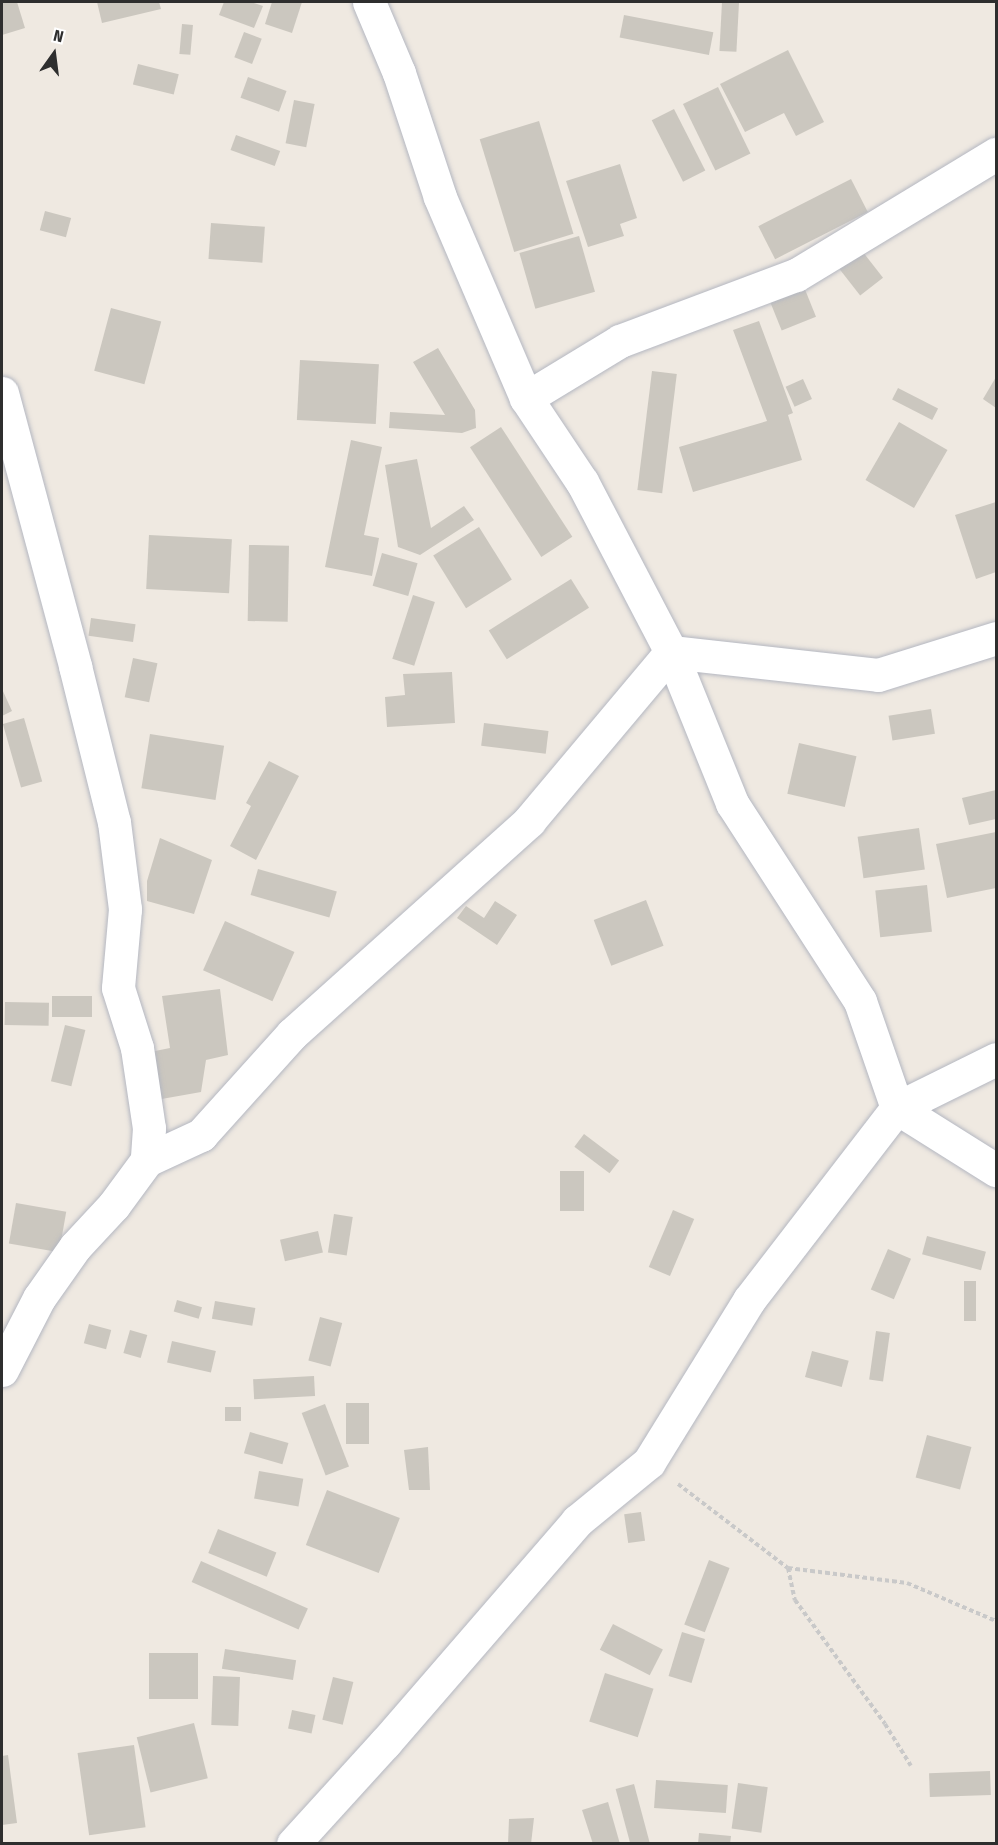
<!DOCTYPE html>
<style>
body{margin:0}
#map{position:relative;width:998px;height:1845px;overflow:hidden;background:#efe9e1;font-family:"Fira Sans Condensed",sans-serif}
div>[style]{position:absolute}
.building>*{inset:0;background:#cbc7bf;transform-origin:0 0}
.path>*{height:4px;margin-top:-2px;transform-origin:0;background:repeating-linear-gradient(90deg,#c9c9c9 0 4.5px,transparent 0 7.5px)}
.roads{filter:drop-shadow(0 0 2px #b4b7c1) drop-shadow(0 0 2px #b4b7c1)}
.minor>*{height:33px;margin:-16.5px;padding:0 16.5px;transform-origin:16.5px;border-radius:16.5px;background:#fff}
span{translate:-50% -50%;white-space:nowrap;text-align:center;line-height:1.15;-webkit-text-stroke:4.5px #fff;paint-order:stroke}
.frame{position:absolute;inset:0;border:3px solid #2e2e2e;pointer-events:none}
.north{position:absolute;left:24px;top:24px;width:60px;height:60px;-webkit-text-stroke:4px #fff;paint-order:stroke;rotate:14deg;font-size:16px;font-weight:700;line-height:24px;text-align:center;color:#2e2e2e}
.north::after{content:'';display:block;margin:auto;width:21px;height:27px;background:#2e2e2e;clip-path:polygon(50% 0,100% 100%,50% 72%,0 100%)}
</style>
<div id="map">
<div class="building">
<i style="clip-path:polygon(2px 2px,17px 2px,25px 28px,2px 35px)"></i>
<i style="clip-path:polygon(97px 2px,159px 2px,161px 9px,102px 23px)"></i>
<i style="clip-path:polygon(224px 2px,251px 2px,263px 6px,254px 28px,219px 15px)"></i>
<i style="clip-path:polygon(272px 2px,302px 2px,292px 33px,265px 24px)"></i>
<i style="left:722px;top:2px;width:17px;height:49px;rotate:3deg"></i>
<i style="left:624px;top:15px;width:91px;height:23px;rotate:11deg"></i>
<i style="left:182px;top:24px;width:11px;height:30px;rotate:5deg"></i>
<i style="left:244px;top:32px;width:19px;height:27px;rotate:21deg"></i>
<i style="clip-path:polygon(788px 50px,824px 122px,796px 136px,784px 113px,745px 132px,720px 84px)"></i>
<i style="left:138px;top:64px;width:42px;height:21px;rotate:14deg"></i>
<i style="left:248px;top:77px;width:41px;height:22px;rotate:20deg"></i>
<i style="left:718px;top:87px;width:74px;height:39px;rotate:64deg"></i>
<i style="left:294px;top:100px;width:21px;height:44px;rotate:11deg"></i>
<i style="left:674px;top:109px;width:69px;height:25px;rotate:63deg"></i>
<i style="left:539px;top:121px;width:118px;height:62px;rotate:73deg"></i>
<i style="left:236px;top:135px;width:47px;height:16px;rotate:20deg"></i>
<i style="clip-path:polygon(620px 164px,637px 218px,620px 224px,624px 236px,588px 247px,566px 181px)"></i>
<i style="left:851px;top:179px;width:37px;height:104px;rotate:63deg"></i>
<i style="left:45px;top:211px;width:27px;height:20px;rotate:15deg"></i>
<i style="left:211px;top:223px;width:54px;height:36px;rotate:4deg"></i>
<i style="left:579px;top:236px;width:58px;height:62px;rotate:74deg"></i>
<i style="left:859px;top:247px;width:39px;height:29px;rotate:52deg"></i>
<i style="left:804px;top:287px;width:32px;height:37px;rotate:68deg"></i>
<i style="left:111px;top:308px;width:52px;height:65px;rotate:15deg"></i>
<i style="clip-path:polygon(759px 321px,793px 413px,788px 415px,802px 460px,693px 492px,679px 447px,767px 421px,733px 330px)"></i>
<i style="clip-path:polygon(438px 348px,475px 410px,476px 428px,462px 433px,389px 428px,390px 412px,445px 415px,413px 362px)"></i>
<i style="left:300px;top:360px;width:79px;height:60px;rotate:3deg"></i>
<i style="left:652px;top:371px;width:25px;height:120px;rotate:7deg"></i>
<i style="clip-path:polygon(996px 377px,996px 408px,983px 399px)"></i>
<i style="left:803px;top:379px;width:22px;height:19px;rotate:66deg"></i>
<i style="left:898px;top:388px;width:45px;height:13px;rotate:27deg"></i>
<i style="left:899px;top:422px;width:56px;height:67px;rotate:30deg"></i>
<i style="left:501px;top:427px;width:131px;height:37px;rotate:57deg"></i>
<i style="clip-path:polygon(351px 440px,382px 447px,364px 535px,379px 538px,372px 576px,325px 567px)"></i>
<i style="clip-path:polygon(417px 459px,431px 528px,464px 506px,474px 520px,420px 555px,398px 547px,385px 465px)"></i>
<i style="clip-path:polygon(996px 502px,996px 572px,976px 579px,955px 515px)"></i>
<i style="left:479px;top:527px;width:62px;height:54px;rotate:58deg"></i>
<i style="left:149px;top:535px;width:83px;height:54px;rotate:3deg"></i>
<i style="left:249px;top:545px;width:40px;height:76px;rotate:1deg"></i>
<i style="left:382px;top:553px;width:37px;height:34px;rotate:16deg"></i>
<i style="left:571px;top:579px;width:34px;height:97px;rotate:58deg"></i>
<i style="left:413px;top:595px;width:23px;height:67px;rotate:18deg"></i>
<i style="left:91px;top:618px;width:45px;height:18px;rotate:8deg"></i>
<i style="left:133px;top:658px;width:25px;height:40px;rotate:12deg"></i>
<i style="clip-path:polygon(452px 672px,455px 723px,387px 727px,385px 697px,405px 695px,403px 674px)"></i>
<i style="clip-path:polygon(2px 689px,12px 711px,2px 716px)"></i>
<i style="left:931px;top:709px;width:25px;height:43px;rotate:81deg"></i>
<i style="left:24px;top:718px;width:66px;height:22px;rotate:74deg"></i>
<i style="left:484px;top:723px;width:65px;height:23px;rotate:7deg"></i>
<i style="left:150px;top:734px;width:75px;height:55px;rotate:9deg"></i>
<i style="left:799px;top:743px;width:59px;height:52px;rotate:13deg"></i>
<i style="clip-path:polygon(269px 761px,299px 776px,256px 860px,230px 846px,251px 806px,246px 803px)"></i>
<i style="clip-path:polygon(996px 790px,996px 819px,969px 825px,962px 798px)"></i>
<i style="left:919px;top:828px;width:42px;height:62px;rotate:82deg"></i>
<i style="clip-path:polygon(996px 832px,996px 888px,947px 898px,936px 844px)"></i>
<i style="clip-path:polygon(160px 838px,212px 860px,194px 914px,147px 901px,147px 881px)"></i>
<i style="left:258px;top:869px;width:82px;height:27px;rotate:16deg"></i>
<i style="left:927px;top:885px;width:47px;height:52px;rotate:84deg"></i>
<i style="left:646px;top:900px;width:49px;height:56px;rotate:69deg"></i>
<i style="clip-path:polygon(495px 901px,517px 915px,497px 945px,457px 918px,466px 906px,484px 918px)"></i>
<i style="left:225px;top:921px;width:76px;height:54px;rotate:24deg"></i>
<i style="clip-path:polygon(220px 989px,228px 1055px,206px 1060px,201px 1092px,156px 1100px,150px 1052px,170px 1048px,162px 996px)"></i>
<i style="left:52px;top:996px;width:40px;height:21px"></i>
<i style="left:5px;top:1002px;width:44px;height:23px;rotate:1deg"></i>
<i style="left:65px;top:1025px;width:21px;height:58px;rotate:14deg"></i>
<i style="left:584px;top:1134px;width:44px;height:16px;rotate:37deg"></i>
<i style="left:560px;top:1171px;width:24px;height:40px"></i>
<i style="left:16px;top:1203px;width:51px;height:41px;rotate:10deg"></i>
<i style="left:673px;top:1210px;width:23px;height:62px;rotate:23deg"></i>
<i style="left:334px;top:1214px;width:19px;height:39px;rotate:9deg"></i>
<i style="left:318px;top:1231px;width:22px;height:39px;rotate:77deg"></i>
<i style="left:927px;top:1236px;width:61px;height:19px;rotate:15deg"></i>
<i style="left:888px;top:1249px;width:25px;height:44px;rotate:23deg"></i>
<i style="left:964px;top:1281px;width:12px;height:40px"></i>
<i style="left:177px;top:1300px;width:26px;height:12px;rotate:16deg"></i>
<i style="left:215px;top:1301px;width:41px;height:18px;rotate:10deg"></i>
<i style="left:320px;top:1317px;width:23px;height:45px;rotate:15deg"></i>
<i style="left:89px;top:1324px;width:23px;height:20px;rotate:15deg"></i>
<i style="left:130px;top:1330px;width:18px;height:24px;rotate:16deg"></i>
<i style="left:876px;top:1331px;width:14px;height:49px;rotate:8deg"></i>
<i style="left:172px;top:1341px;width:45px;height:22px;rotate:13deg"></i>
<i style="left:812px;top:1351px;width:38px;height:27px;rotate:15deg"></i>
<i style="left:314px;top:1376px;width:20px;height:61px;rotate:87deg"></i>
<i style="left:346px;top:1403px;width:23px;height:41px"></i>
<i style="left:325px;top:1404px;width:67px;height:25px;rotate:69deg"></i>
<i style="left:225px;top:1407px;width:16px;height:14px"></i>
<i style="left:250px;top:1432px;width:40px;height:22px;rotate:16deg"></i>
<i style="left:927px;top:1435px;width:46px;height:44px;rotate:15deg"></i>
<i style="clip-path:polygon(428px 1447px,430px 1490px,409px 1490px,404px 1450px)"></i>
<i style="left:259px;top:1471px;width:45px;height:28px;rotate:10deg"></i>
<i style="left:327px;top:1490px;width:78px;height:59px;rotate:21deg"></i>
<i style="left:641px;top:1512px;width:29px;height:17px;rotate:82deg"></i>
<i style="left:218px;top:1529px;width:63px;height:26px;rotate:22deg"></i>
<i style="left:709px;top:1560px;width:22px;height:69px;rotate:21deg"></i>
<i style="left:201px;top:1561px;width:117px;height:23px;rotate:24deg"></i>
<i style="left:613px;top:1624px;width:56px;height:29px;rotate:27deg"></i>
<i style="left:682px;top:1632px;width:24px;height:46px;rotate:17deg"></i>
<i style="left:225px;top:1649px;width:72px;height:20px;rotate:9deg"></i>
<i style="left:149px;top:1653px;width:49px;height:46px"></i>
<i style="left:605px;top:1673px;width:51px;height:51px;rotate:18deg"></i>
<i style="left:213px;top:1676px;width:27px;height:49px;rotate:2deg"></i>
<i style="left:333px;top:1677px;width:21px;height:44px;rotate:14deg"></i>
<i style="left:292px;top:1710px;width:24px;height:19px;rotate:12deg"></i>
<i style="left:194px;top:1723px;width:57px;height:59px;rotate:76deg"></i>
<i style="left:134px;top:1745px;width:83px;height:57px;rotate:82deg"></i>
<i style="clip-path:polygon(8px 1755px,17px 1823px,2px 1825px,2px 1756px)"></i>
<i style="left:990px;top:1771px;width:24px;height:61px;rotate:88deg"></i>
<i style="left:656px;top:1780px;width:72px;height:28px;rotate:4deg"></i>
<i style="left:738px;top:1783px;width:30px;height:46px;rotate:8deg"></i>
<i style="left:634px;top:1784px;width:62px;height:19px;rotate:75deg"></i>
<i style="clip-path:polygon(608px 1802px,620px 1844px,593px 1844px,582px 1810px)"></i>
<i style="clip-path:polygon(534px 1818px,531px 1844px,508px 1844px,509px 1819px)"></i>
<i style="clip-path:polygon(699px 1833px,731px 1836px,730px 1844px,698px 1844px)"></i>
</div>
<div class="path">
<i style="left:678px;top:1484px;width:138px;rotate:37.4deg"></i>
<i style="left:788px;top:1568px;width:33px;rotate:78deg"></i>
<i style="left:795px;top:1600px;width:153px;rotate:54deg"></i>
<i style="left:885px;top:1724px;width:49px;rotate:58.2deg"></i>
<i style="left:788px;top:1568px;width:120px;rotate:7.2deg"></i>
<i style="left:907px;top:1583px;width:97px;rotate:23.1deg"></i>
</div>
<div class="roads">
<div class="minor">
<i style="left:2px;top:393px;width:283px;rotate:75deg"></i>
<i style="left:75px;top:666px;width:161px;rotate:76deg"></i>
<i style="left:114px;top:822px;width:88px;rotate:82.8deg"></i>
<i style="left:125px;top:909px;width:79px;rotate:95.1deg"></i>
<i style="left:118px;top:988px;width:63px;rotate:72.4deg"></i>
<i style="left:137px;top:1048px;width:81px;rotate:81.5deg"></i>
<i style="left:149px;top:1128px;width:32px;rotate:94deg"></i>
<i style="left:147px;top:1160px;width:56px;rotate:126.3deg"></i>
<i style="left:114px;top:1205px;width:57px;rotate:132.9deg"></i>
<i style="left:75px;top:1247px;width:62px;rotate:125.2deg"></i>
<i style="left:39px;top:1298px;width:81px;rotate:117.2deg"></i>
<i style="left:526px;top:398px;width:110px;rotate:-31.2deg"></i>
<i style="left:620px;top:341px;width:188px;rotate:-20.6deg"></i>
<i style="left:796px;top:275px;width:234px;rotate:-31.2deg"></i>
<i style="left:897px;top:1108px;width:117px;rotate:32.1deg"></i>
<i style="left:897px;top:1108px;width:110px;rotate:-26.3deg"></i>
<i style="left:147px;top:1160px;width:60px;rotate:-24.8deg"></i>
<i style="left:201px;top:1135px;width:136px;rotate:-48deg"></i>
<i style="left:292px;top:1034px;width:319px;rotate:-41.9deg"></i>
<i style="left:529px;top:821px;width:221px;rotate:-50deg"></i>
<i style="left:671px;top:652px;width:208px;rotate:6.3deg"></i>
<i style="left:878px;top:675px;width:124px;rotate:-17.4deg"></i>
<i style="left:293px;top:1844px;width:137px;rotate:-47.7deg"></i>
<i style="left:385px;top:1743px;width:294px;rotate:-49.1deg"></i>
<i style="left:577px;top:1521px;width:93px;rotate:-39.3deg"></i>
<i style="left:649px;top:1462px;width:190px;rotate:-58.3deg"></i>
<i style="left:749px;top:1300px;width:242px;rotate:-52.4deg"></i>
<i style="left:897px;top:1108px;width:113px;rotate:-109.1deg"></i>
<i style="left:860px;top:1001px;width:236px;rotate:-122.9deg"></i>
<i style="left:732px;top:803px;width:163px;rotate:-112deg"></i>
<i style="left:671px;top:652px;width:192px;rotate:-117.6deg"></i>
<i style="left:582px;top:482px;width:101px;rotate:-123.7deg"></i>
<i style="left:526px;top:398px;width:219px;rotate:-113.2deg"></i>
<i style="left:440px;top:197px;width:131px;rotate:-108.3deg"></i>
<i style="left:399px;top:73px;width:77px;rotate:-112.9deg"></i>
</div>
</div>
<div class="frame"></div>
<div class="north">N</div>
</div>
